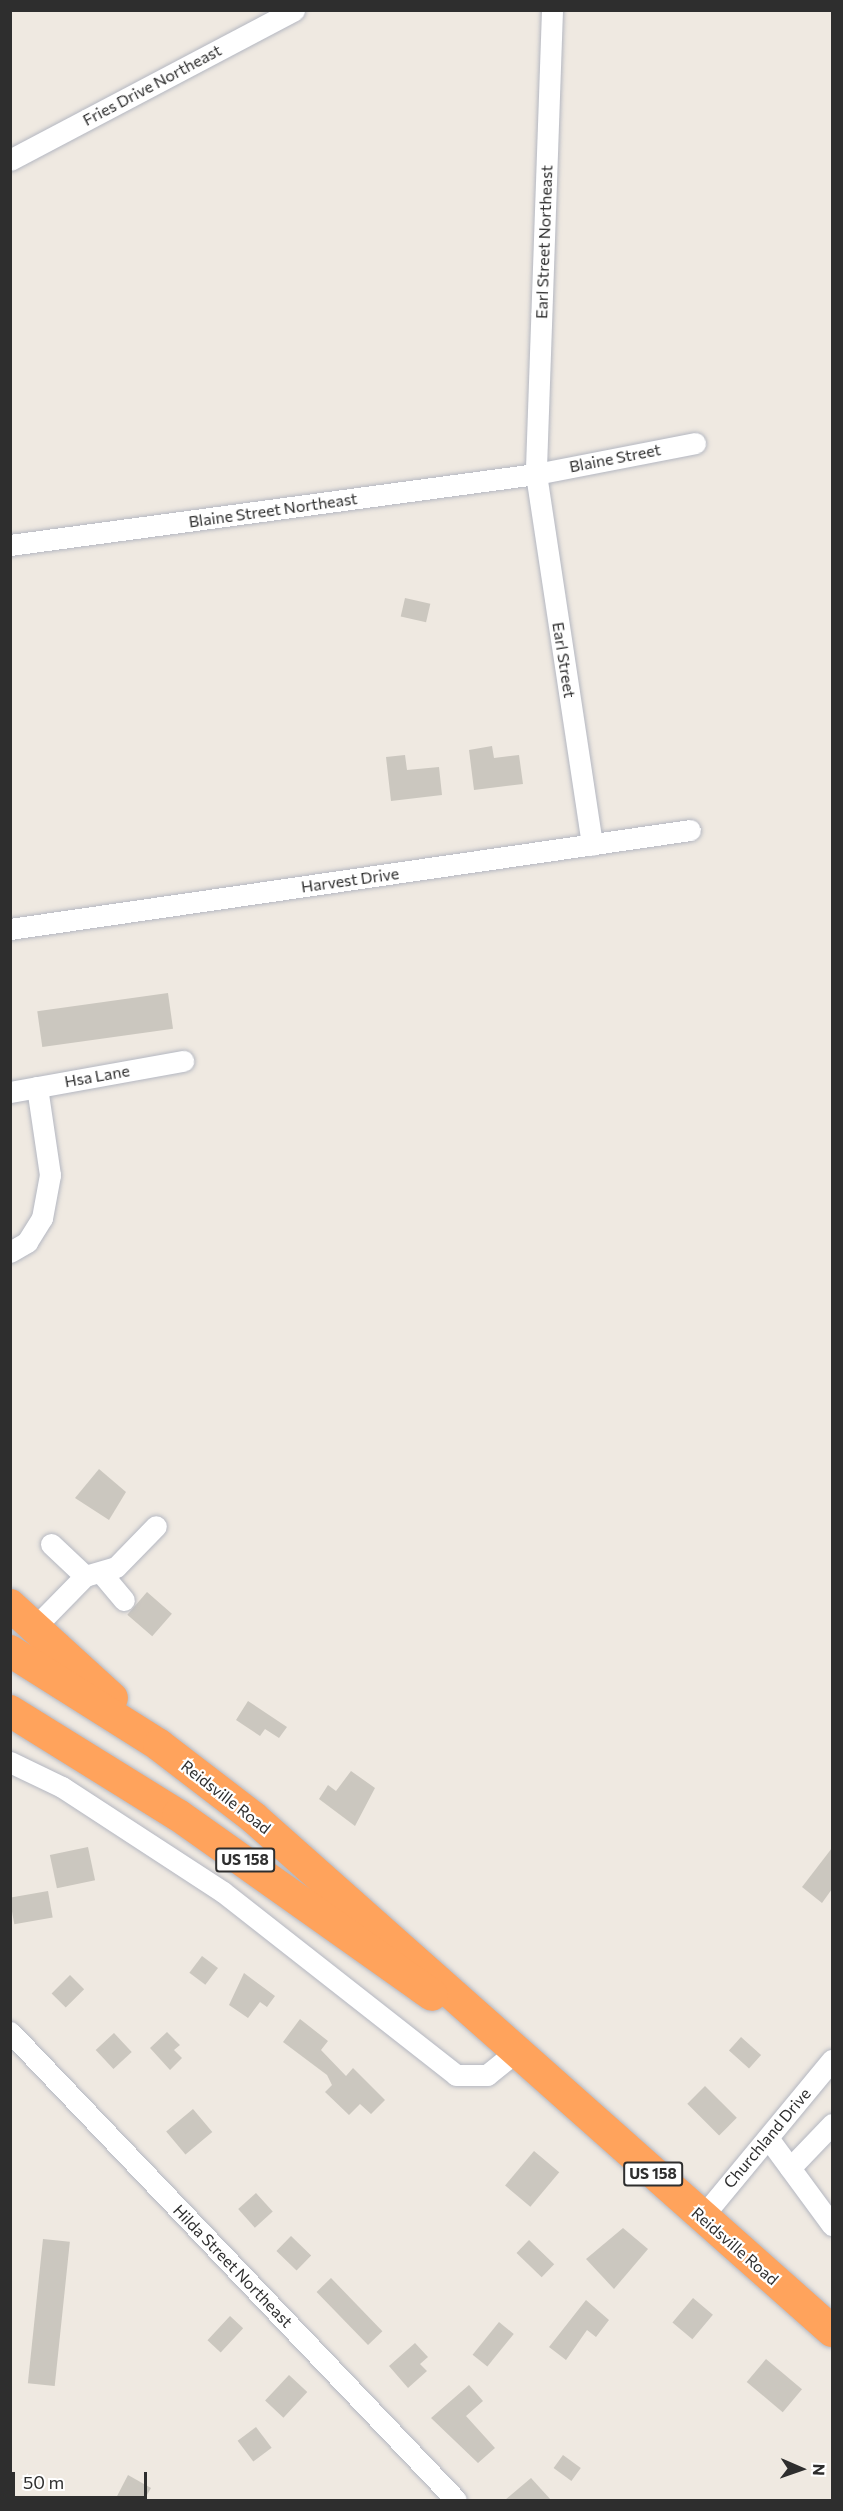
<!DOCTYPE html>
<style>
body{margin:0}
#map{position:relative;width:843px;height:2511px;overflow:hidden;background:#efe9e1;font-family:Commissioner,sans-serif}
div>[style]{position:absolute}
.building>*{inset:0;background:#cbc7bf;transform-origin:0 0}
.roads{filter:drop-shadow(0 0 2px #b4b7c1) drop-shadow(0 0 2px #b4b7c1)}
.minor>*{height:21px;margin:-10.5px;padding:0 10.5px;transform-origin:10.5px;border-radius:10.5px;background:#fff}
.highway>*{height:32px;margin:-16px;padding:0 16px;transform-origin:16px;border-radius:16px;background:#ffa35c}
span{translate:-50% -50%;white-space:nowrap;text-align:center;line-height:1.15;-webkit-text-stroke:4.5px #fff;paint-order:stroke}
.shield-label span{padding:2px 4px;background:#fff;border:2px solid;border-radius:4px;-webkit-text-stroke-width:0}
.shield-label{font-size:15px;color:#2e2e2e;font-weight:700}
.street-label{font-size:16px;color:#2e2e2e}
.frame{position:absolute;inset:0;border:12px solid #2e2e2e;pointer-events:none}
.north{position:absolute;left:771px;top:2439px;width:60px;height:60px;-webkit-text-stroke:4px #fff;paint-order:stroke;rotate:92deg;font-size:16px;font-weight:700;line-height:24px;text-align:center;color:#2e2e2e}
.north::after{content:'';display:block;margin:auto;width:21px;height:27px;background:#2e2e2e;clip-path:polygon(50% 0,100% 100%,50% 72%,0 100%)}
.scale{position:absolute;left:12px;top:2472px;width:135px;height:27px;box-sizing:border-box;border:3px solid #2e2e2e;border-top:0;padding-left:8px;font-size:18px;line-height:21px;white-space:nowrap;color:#2e2e2e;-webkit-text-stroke:4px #fff;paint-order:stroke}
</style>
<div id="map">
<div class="building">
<i style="left:405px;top:598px;width:26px;height:19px;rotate:13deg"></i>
<i style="clip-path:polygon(492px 746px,494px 758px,519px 755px,523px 784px,474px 790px,469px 750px)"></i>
<i style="clip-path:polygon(405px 755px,407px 770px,439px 767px,442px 795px,391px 801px,386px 757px)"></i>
<i style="left:168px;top:993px;width:36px;height:132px;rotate:82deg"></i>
<i style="clip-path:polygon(99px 1469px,126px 1492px,109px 1520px,75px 1498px)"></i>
<i style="left:147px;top:1592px;width:33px;height:30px;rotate:41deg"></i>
<i style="clip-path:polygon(248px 1701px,287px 1727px,279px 1738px,265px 1729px,260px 1736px,236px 1720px)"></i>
<i style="clip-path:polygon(351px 1771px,375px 1788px,355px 1826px,319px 1799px,328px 1785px,336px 1791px)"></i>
<i style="left:88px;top:1847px;width:34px;height:39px;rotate:78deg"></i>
<i style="clip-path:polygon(832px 1848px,832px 1889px,822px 1903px,802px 1887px)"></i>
<i style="left:48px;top:1891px;width:27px;height:39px;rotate:80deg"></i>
<i style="left:202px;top:1956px;width:20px;height:21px;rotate:37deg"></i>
<i style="clip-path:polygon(244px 1973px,275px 1996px,267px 2007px,260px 2002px,248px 2018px,229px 2005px)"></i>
<i style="left:70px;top:1975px;width:20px;height:26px;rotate:45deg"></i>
<i style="clip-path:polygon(300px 2019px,328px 2041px,321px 2050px,346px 2076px,353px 2068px,385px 2100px,371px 2114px,360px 2104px,349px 2115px,325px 2092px,332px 2085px,327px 2075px,283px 2042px)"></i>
<i style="clip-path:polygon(167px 2032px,180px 2045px,174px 2050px,182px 2058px,170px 2070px,150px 2048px)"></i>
<i style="left:114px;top:2033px;width:26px;height:25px;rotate:47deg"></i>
<i style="left:741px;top:2037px;width:27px;height:18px;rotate:42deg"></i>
<i style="left:705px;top:2086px;width:45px;height:25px;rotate:45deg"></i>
<i style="left:193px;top:2109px;width:30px;height:35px;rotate:50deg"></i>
<i style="left:534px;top:2151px;width:33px;height:45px;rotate:40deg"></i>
<i style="left:256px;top:2193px;width:25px;height:24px;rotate:48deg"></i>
<i style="clip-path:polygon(623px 2228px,648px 2249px,614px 2289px,586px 2259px)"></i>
<i style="left:291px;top:2236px;width:28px;height:21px;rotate:44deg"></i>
<i style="left:43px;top:2239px;width:27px;height:145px;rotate:6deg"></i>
<i style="left:529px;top:2240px;width:35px;height:18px;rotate:44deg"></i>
<i style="left:331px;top:2278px;width:74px;height:20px;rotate:46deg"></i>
<i style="left:693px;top:2298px;width:26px;height:32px;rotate:40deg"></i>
<i style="clip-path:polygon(586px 2300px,609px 2320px,596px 2337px,587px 2330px,566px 2360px,549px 2347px)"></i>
<i style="left:230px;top:2316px;width:18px;height:33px;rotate:43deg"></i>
<i style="left:499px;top:2322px;width:19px;height:42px;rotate:39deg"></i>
<i style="clip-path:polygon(415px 2343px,428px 2357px,420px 2364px,427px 2371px,408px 2388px,389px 2366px)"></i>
<i style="left:766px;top:2359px;width:47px;height:30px;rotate:40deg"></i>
<i style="left:289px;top:2375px;width:25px;height:35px;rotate:43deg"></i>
<i style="clip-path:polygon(469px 2385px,483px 2401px,466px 2416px,495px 2448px,478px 2463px,431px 2418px)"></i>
<i style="left:256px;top:2427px;width:26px;height:23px;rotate:53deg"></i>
<i style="left:563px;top:2455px;width:22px;height:16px;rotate:36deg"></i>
<i style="clip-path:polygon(128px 2475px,151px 2488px,144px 2500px,115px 2500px)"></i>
<i style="clip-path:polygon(531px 2478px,551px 2500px,505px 2500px)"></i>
</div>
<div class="roads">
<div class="minor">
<i style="left:552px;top:10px;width:464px;rotate:92deg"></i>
<i style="left:536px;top:474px;width:375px;rotate:81.4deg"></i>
<i style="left:10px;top:160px;width:321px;rotate:-27.8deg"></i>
<i style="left:10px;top:545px;width:531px;rotate:-7.69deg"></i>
<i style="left:536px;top:474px;width:162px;rotate:-11deg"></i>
<i style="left:10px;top:929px;width:687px;rotate:-8.28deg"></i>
<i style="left:10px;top:1092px;width:176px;rotate:-10.2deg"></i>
<i style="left:10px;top:1252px;width:20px;rotate:-30deg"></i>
<i style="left:27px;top:1242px;width:28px;rotate:-58deg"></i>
<i style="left:42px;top:1218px;width:44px;rotate:-79.5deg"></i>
<i style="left:50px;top:1175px;width:89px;rotate:-98.4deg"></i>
<i style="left:51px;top:1544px;width:47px;rotate:43.3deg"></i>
<i style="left:102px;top:1574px;width:34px;rotate:50deg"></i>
<i style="left:35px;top:1627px;width:71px;rotate:-45.6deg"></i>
<i style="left:85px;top:1576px;width:32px;rotate:-16deg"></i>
<i style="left:116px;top:1567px;width:57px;rotate:-45.7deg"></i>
<i style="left:10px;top:1762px;width:58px;rotate:25.7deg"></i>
<i style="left:62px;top:1787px;width:192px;rotate:33.1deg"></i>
<i style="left:223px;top:1892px;width:296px;rotate:38.1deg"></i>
<i style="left:456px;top:2075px;width:31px"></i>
<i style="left:487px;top:2075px;width:35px;rotate:-39deg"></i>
<i style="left:10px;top:2032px;width:646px;rotate:46.38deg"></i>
<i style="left:768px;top:2138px;width:108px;rotate:53.7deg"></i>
<i style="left:790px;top:2168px;width:61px;rotate:-46.3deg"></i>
<i style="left:702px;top:2217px;width:204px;rotate:-50.4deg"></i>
</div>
<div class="highway">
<i style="left:10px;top:1605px;width:138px;rotate:42.4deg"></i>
<i style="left:10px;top:1651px;width:176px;rotate:32.2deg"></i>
<i style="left:159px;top:1745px;width:120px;rotate:37.5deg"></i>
<i style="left:254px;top:1818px;width:773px;rotate:41.59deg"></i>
<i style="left:10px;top:1711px;width:198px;rotate:31.8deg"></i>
<i style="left:178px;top:1815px;width:311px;rotate:35.3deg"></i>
</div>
</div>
<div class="shield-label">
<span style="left:245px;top:1860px">US 158</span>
<span style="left:653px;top:2174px">US 158</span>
</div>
<div class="street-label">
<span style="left:152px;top:85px;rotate:-28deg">Fries Drive Northeast</span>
<span style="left:544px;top:242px;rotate:-88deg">Earl Street Northeast</span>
<span style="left:615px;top:458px;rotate:-11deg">Blaine Street</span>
<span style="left:273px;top:510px;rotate:-8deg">Blaine Street Northeast</span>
<span style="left:564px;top:660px;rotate:81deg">Earl Street</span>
<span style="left:350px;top:880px;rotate:-8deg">Harvest Drive</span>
<span style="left:97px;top:1076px;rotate:-10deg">Hsa Lane</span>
<span style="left:226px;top:1797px;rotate:38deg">Reidsville Road</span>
<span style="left:767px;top:2138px;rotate:-50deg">Churchland Drive</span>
<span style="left:735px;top:2246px;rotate:41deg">Reidsville Road</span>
<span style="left:233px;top:2266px;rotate:46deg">Hilda Street Northeast</span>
</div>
<div class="frame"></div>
<div class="north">N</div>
<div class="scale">50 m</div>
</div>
